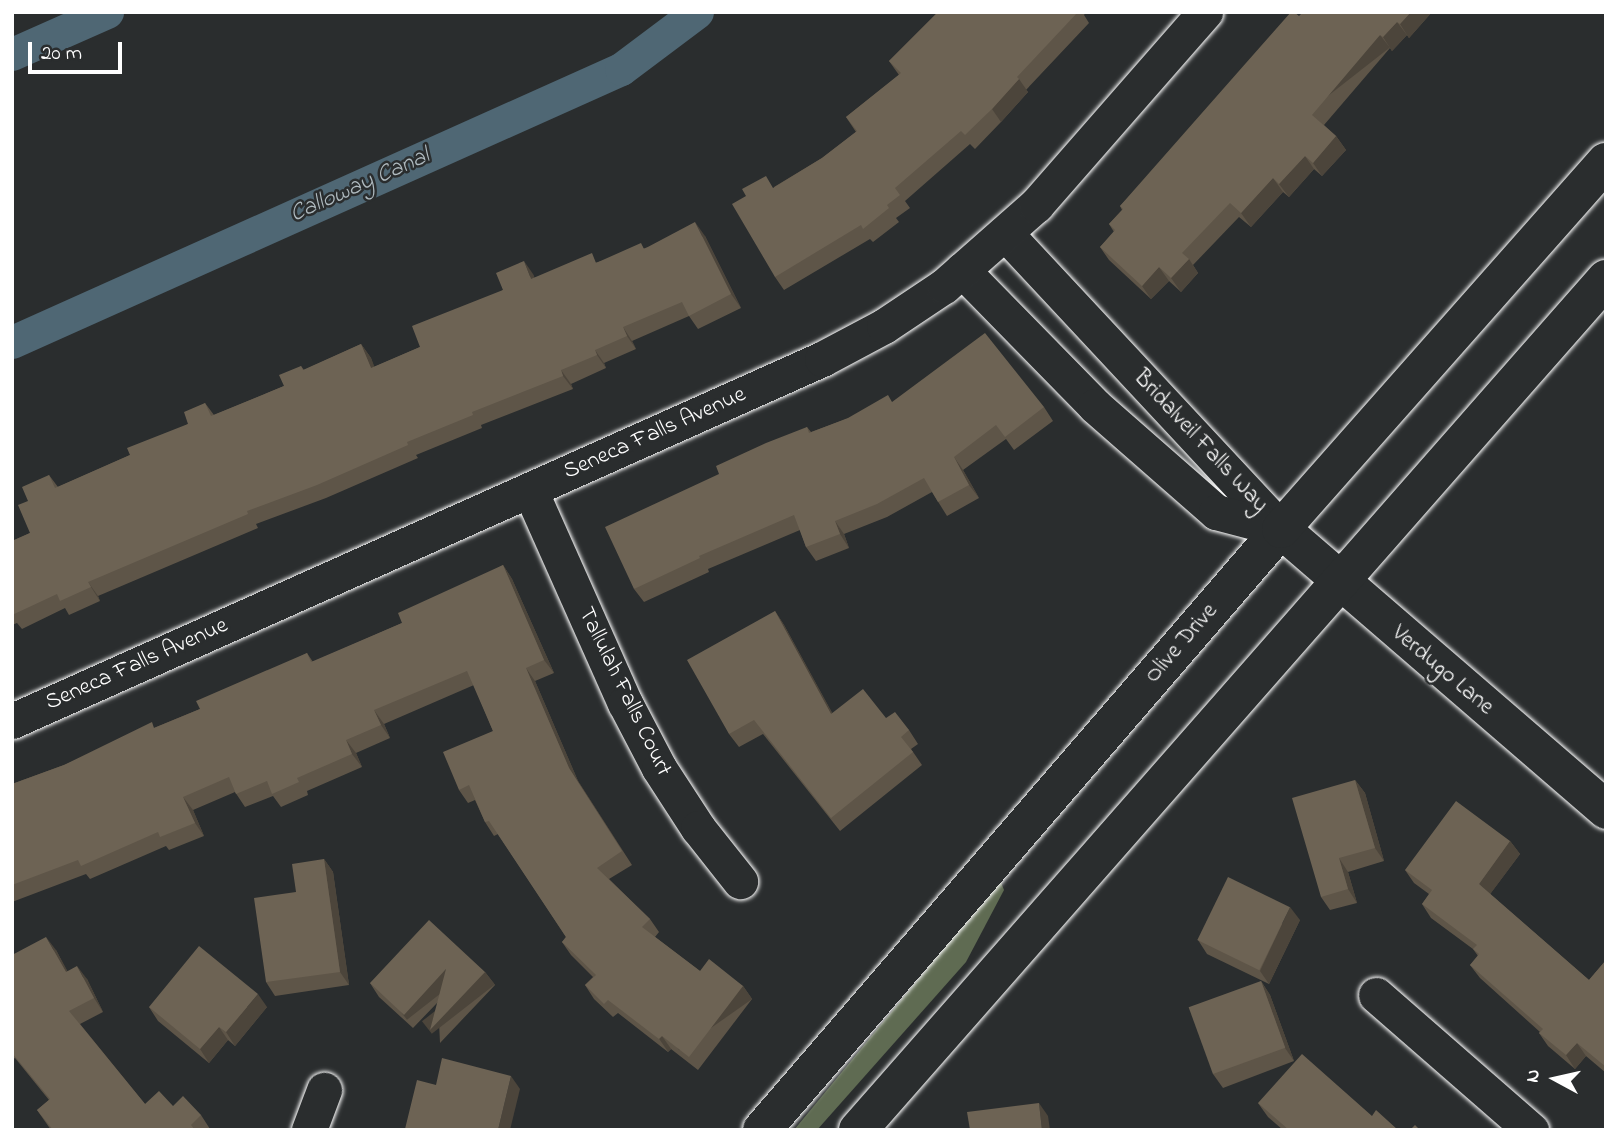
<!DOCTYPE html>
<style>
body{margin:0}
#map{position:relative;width:1618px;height:1142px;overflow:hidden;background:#2a2d2e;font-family:"Indie Flower",sans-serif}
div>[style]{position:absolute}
.green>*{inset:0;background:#5f6b52}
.canal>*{height:33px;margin:-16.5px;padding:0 16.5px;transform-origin:16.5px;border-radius:16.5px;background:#4f6774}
.roads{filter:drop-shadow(0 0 2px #fff) drop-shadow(0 0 2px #fff)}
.street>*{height:35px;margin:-17.5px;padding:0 17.5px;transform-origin:17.5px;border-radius:17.5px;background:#2a2d2e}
.secondary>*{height:38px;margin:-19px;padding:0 19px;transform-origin:19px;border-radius:19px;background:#2a2d2e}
.wall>*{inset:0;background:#5e5548}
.shaded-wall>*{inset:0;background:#4c453b;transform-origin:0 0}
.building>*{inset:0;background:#6d6354;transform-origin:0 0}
span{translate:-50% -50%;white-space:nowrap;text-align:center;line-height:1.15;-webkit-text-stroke:5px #2a2d2e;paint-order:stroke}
.street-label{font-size:23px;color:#fff}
.water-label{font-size:24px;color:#b0bbc0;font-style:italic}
.frame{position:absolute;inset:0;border:14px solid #fff;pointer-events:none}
.north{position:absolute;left:1520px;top:1044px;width:70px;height:70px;-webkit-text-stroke:5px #2a2d2e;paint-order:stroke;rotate:278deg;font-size:19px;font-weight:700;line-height:28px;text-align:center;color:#fff}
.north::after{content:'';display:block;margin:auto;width:24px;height:32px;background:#fff;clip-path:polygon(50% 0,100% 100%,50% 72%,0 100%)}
.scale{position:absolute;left:28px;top:42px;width:94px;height:32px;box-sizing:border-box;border:4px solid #fff;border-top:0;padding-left:9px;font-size:21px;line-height:24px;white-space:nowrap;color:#fff;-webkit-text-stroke:5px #2a2d2e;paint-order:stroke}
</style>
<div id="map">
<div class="green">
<i style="clip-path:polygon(1000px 880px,1004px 890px,966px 962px,817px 1130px,794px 1130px)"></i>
</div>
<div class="canal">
<i style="left:12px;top:54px;width:104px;rotate:-23.9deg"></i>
<i style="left:12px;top:342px;width:667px;rotate:-24.15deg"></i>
<i style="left:621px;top:69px;width:95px;rotate:-36.9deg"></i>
</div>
<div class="roads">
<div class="street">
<i style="left:1005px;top:233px;width:405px;rotate:47deg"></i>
<i style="left:962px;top:270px;width:190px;rotate:45.6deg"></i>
<i style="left:1095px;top:406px;width:161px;rotate:41.2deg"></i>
<i style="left:1216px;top:512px;width:67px;rotate:14.7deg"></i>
<i style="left:530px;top:490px;width:233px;rotate:66deg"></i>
<i style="left:625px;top:703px;width:73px;rotate:62.4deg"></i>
<i style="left:659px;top:768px;width:72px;rotate:57deg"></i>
<i style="left:698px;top:828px;width:68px;rotate:51.6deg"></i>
<i style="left:12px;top:721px;width:887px;rotate:-24.08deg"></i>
<i style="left:822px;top:359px;width:70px;rotate:-28deg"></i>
<i style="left:884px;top:326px;width:72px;rotate:-33.7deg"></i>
<i style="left:944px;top:286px;width:123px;rotate:-41.4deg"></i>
<i style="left:1036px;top:205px;width:257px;rotate:-48.8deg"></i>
<i style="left:1376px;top:995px;width:206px;rotate:41.1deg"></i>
<i style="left:309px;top:1130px;width:43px;rotate:-69.4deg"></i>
</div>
<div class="secondary">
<i style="left:1281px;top:529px;width:430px;rotate:40.8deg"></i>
<i style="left:762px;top:1130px;width:794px;rotate:-49.19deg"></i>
<i style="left:1281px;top:529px;width:490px;rotate:-48.5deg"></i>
<i style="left:858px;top:1130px;width:1133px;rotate:-48.69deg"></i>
</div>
</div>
<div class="wall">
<i style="clip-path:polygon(938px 12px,1086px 12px,1084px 15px,1089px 23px,1026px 90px,1028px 92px,1001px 122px,975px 149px,970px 144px,905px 201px,910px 208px,896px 218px,899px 222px,873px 242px,870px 239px,784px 290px,775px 277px,774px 187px,822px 158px,856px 132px,846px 117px,899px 75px,889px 61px)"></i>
<i style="clip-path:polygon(1432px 12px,1409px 38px,1407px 35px,1392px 51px,1390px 48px,1324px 125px,1336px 136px,1346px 150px,1322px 176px,1314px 169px,1289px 197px,1283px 192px,1251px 227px,1239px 217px,1193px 265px,1198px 273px,1181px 292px,1169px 281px,1151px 299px,1109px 260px,1100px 247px,1114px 232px,1109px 224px,1122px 210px,1120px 206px,1299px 16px)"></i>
<i style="clip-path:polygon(705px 236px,741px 308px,698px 329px,689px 316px,632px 341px,636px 349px,604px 363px,606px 368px,571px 384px,573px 389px,481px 425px,482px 428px,416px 455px,418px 458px,326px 498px,256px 524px,258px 528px,98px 596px,100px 601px,69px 615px,65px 608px,22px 629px,17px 623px,12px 625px,12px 541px,30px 533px,28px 501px,49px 475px,58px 487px,130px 455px,188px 424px,205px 403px,214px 415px,284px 386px,301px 366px,304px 370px,361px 344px,371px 358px,374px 367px,420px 347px,503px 290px,533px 274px,534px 278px,598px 262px,645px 248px)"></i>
<i style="clip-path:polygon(893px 402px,1044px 407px,1053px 421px,1014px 450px,1006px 439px,963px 470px,979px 498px,947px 516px,932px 492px,887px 517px,844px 534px,849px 548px,816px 561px,806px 547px,800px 530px,708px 569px,709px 572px,644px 602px,634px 589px,807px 427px,811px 432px)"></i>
<i style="clip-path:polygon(503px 565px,512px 579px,554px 673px,535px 681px,578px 781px,632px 865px,609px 879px,650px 919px,659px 932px,655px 937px,700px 971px,743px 986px,752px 999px,698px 1070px,671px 1049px,668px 1052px,618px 1013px,613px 1017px,594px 999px,585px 985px,593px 977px,571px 955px,562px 942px,566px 937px,498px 834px,494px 836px,485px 822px,475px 800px,468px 803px,459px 790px,493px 731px,474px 685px,384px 724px,390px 738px,356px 753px,362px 767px,307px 791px,308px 795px,281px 807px,273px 796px,245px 807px,235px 792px,193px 810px,204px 836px,169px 850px,166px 846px,90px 879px,86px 874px,12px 902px,12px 784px,64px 765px,200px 709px,307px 653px,313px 662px,402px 623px)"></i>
<i style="clip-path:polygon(775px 611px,784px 625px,832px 713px,886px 718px,909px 730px,918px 744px,911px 749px,922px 765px,840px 831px,763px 734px,739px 747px,729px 734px)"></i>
<i style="clip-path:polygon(1355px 780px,1365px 793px,1384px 861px,1348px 872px,1357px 903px,1330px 910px,1321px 897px)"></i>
<i style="clip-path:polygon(1510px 841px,1520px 854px,1490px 894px,1589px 980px,1606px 960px,1606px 1073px,1586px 1056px,1575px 1069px,1548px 1046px,1539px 1033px,1540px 1032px,1480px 978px,1470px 965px,1478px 956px,1473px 949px,1431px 918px,1422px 904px,1429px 894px,1414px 883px,1405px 870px)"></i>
<i style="clip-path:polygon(324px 859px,333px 872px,349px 985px,275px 996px,266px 982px,296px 892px)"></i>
<i style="clip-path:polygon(1300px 920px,1269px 984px,1207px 954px,1198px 940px)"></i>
<i style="clip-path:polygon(56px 950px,67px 971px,87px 979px,103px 1012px,80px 1024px,145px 1104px,173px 1106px,201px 1115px,210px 1129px,209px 1130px,51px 1130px,37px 1110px,49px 1100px,15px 1058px,12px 1060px,12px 955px)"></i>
<i style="clip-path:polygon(485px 972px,495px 985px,440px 1043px,438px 1002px,413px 1028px,379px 997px,370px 983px)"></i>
<i style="clip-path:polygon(1261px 981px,1270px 995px,1294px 1061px,1223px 1088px,1213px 1074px)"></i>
<i style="clip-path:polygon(149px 1007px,267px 1007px,235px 1046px,228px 1040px,209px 1063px,158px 1021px)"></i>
<i style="clip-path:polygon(1258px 1103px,1372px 1116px,1398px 1130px,1283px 1130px,1268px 1117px)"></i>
</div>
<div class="shaded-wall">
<i style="clip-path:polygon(1411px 12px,1432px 12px,1409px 38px,1400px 24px)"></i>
<i style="clip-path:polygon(1397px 22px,1407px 35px,1392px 51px,1383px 37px)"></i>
<i style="left:1380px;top:35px;width:16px;height:105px;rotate:52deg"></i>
<i style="clip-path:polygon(1019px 79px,1028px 92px,1001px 122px,992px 109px)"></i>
<i style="clip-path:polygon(1336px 136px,1346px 150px,1322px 176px,1313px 163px)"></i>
<i style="clip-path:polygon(1305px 156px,1314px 169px,1289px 197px,1279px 184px)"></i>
<i style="clip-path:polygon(1273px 178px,1283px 192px,1251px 227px,1241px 213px)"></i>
<i style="clip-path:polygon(695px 222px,705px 236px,741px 308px,731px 294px)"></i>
<i style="clip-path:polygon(1189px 259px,1198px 273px,1181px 292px,1171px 278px)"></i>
<i style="clip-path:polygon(524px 261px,533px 274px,541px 292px,531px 279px)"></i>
<i style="clip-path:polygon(1159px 267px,1169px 281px,1151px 299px,1142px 286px)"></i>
<i style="clip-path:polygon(623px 327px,632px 341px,636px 349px,627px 336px)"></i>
<i style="clip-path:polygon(361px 344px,371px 358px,380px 381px,371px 368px)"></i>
<i style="clip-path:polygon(595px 350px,604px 363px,606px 368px,597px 355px)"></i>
<i style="clip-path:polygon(561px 370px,571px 384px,573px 389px,563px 376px)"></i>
<i style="clip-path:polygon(954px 457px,963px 470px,979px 498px,969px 485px)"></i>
<i style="clip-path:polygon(835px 521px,844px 534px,849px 548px,840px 534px)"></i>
<i style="clip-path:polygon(503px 565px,512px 579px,554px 673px,544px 660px)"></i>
<i style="clip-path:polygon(88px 582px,98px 596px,100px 601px,91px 587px)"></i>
<i style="clip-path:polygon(775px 611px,784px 625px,840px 727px,831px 714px)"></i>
<i style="clip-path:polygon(526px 668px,535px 681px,578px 781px,632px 865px,569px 768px)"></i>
<i style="clip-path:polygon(374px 710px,384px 724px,390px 738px,381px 725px)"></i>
<i style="clip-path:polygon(346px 740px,356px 753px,362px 767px,352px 754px)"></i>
<i style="clip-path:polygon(1355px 780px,1365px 793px,1384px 861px,1375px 848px)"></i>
<i style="clip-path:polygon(183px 797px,193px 810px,204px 836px,195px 823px)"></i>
<i style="clip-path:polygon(1510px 841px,1520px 854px,1488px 897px,1479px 884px)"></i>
<i style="clip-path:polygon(1339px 858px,1348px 872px,1357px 903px,1348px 889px)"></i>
<i style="clip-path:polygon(324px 859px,333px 872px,349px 985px,340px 972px)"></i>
<i style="clip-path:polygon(1290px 907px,1300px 920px,1269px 984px,1260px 971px)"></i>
<i style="clip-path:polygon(46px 937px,56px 950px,75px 985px,66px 972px)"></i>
<i style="clip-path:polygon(77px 966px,87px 979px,103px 1012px,94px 998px)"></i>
<i style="left:446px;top:969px;width:16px;height:62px;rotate:52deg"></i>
<i style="left:485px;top:972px;width:16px;height:80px;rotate:52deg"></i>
<i style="clip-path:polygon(1261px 981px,1270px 995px,1294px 1061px,1285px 1048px)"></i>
<i style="left:743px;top:986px;width:16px;height:89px;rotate:55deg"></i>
<i style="clip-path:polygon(258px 994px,267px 1007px,235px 1046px,226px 1032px)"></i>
<i style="clip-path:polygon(219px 1027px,228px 1040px,209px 1063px,200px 1049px)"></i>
<i style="left:662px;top:1036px;width:16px;height:4px;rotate:55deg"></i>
<i style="clip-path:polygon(1577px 1043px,1586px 1056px,1575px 1069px,1566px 1055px)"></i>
<i style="clip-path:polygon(511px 1076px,520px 1089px,510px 1130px,498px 1130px)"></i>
<i style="clip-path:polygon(1039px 1103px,1048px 1116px,1050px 1130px,1042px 1130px)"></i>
</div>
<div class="building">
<i style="clip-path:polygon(938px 12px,1078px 12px,1017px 77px,1019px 79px,992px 109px,965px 135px,961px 131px,895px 188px,900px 195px,887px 205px,889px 208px,863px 229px,861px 225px,775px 277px,732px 204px,746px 196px,742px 189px,766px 176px,773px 188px,822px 158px,857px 131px,846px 117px,901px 73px,889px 61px)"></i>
<i style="clip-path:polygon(1291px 12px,1294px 12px,1299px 16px,1303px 12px,1411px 12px,1400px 24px,1397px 22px,1383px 37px,1380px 35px,1312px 115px,1336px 136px,1313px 163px,1305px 156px,1279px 184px,1273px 178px,1241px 213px,1230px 203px,1182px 253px,1189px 259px,1171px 278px,1159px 267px,1142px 286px,1100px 247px,1115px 230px,1109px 224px,1123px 209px,1120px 206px)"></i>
<i style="clip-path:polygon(695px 222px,731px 294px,689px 316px,682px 302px,623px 327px,627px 336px,595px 350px,597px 355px,561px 370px,563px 376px,472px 412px,473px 415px,407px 442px,408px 445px,317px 485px,247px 511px,248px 514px,88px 582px,91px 587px,60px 601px,57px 594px,12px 615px,12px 541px,30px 533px,18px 505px,28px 501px,22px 487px,49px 475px,55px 488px,130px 455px,127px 448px,188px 424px,184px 412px,205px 403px,211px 416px,284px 386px,279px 375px,301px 366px,303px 370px,361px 344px,371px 368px,420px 347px,412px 326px,503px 290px,496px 273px,524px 261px,531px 279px,592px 253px,596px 263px,641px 243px,644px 249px)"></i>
<i style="clip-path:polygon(985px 333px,1044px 407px,1005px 437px,996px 425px,954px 457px,969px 485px,938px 502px,924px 478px,877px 504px,835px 521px,840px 534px,806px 547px,794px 515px,699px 556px,700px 558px,634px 589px,605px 527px,719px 474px,716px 466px,766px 443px,807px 427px,809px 433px,848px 418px,888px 395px,892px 402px)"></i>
<i style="clip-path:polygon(503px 565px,544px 660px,526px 668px,569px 768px,622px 851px,597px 868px,650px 919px,642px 927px,700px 971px,709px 959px,743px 986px,689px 1057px,662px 1036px,659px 1039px,608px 1000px,604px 1004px,585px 985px,596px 975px,562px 942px,566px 937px,489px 821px,485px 822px,469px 785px,459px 790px,443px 752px,493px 731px,467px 671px,374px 710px,381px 725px,346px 740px,352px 754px,297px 778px,299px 782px,272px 794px,267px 781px,236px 794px,229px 777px,183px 797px,195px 823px,160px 837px,158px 832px,81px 866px,78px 860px,12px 885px,12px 784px,64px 765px,152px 722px,154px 728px,200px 709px,196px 701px,307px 653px,311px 662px,402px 623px,398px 613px)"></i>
<i style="clip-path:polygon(775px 611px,831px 714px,863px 689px,886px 718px,895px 712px,909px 730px,901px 737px,913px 752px,831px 818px,754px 720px,729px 734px,687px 660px)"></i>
<i style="clip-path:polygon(1355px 780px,1375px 848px,1339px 858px,1348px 889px,1321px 897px,1292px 798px)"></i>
<i style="clip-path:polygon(1456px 801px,1510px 841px,1479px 884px,1589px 980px,1606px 960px,1606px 1067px,1577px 1043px,1566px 1055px,1539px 1033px,1543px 1029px,1470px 965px,1479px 954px,1473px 949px,1477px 945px,1422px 904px,1432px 890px,1405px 870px)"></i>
<i style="clip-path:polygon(324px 859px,340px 972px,266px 982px,254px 898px,296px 892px,292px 864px)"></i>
<i style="left:1228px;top:877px;width:69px;height:70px;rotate:26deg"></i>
<i style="clip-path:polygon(429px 920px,485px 972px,430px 1030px,446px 969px,404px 1015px,370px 983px)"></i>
<i style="clip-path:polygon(46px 937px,66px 972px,77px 966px,94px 998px,69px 1011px,145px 1104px,159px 1091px,173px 1106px,183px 1096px,201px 1115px,191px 1125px,195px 1130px,53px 1130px,37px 1110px,50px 1099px,12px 1053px,12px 955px)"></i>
<i style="clip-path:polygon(199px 946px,258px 994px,226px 1032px,219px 1027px,200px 1049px,149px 1007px)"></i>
<i style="left:1261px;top:981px;width:71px;height:77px;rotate:70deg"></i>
<i style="clip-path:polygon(1302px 1054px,1372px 1116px,1376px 1110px,1398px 1130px,1289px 1130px,1258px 1103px)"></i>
<i style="clip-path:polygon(442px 1058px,511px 1076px,498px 1130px,405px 1129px,417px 1080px,436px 1085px)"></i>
<i style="clip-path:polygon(1039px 1103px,1042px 1130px,970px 1130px,967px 1112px)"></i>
<i style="clip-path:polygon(1415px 1125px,1420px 1130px,1410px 1130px)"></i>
</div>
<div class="street-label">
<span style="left:655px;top:434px;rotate:-24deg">Seneca Falls Avenue</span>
<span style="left:1200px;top:442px;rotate:47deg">Bridalveil Falls Way</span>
<span style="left:1182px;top:644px;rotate:-49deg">Olive Drive</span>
<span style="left:137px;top:665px;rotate:-24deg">Seneca Falls Avenue</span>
<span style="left:1442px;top:671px;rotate:40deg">Verdugo Lane</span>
<span style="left:624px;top:692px;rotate:64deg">Tallulah Falls Court</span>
</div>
<div class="water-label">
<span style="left:360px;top:186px;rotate:-24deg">Calloway Canal</span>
</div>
<div class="frame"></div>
<div class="north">N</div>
<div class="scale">20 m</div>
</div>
